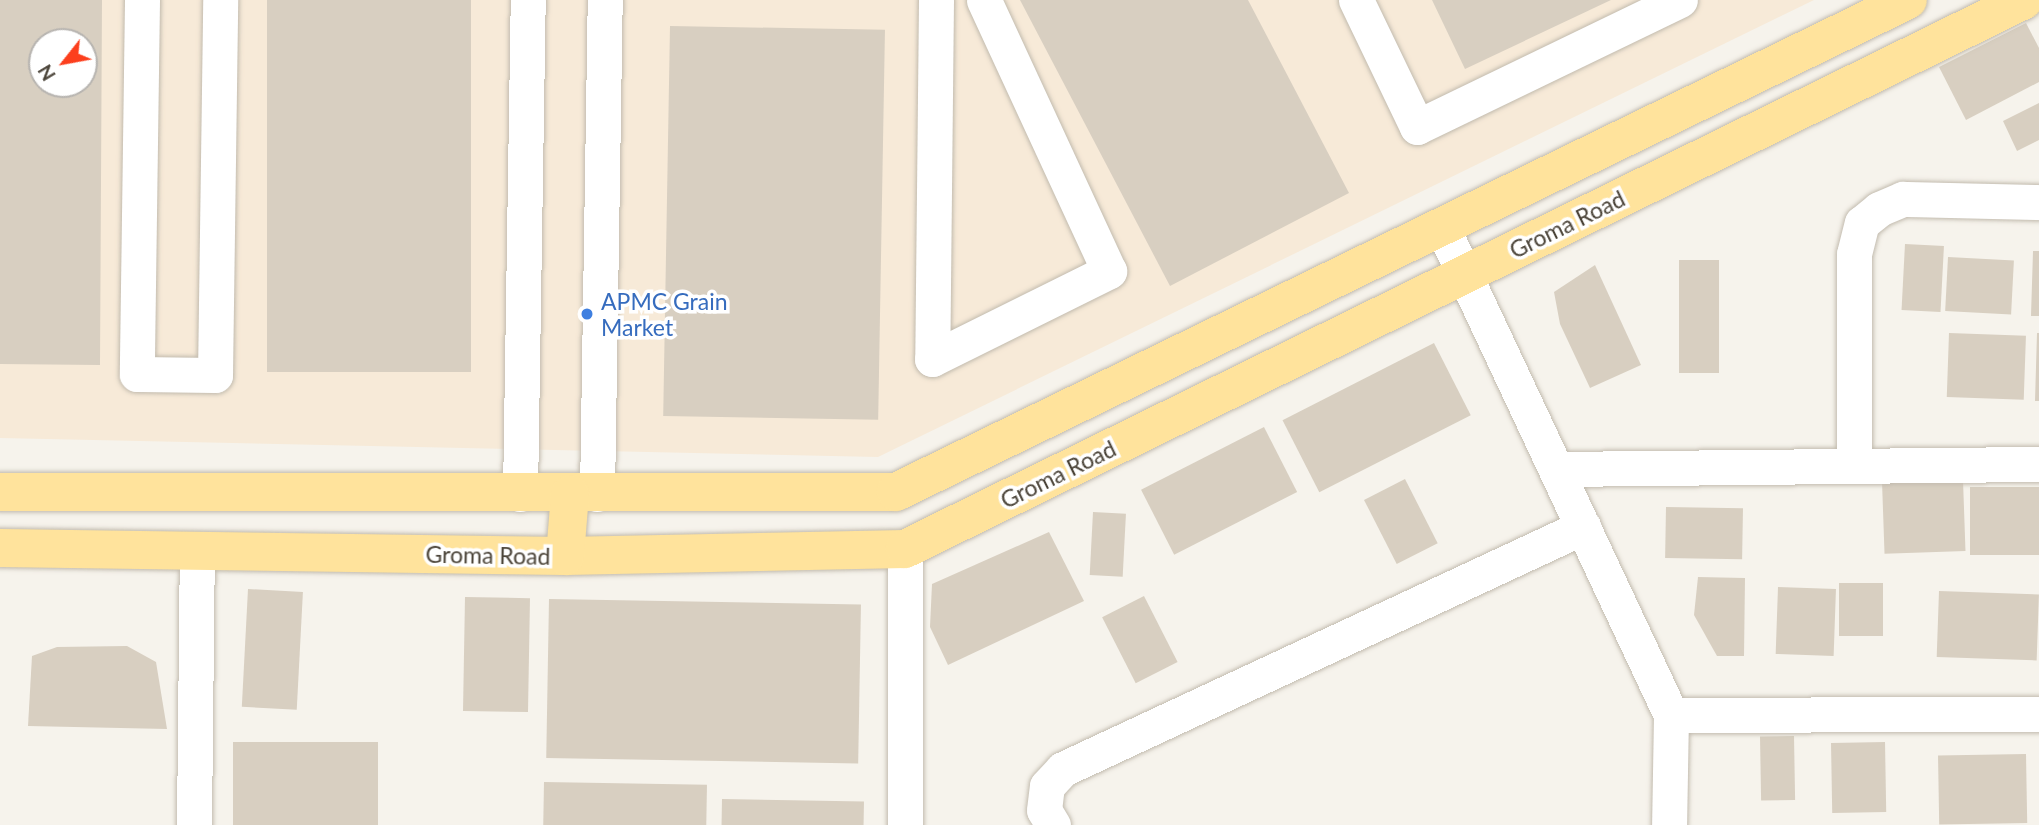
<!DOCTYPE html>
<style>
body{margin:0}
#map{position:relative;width:2039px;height:825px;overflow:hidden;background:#f6f3ec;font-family:Lato,sans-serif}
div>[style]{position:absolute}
.commercial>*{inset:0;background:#f7ead8}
.building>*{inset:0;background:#d8cfc1;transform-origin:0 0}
.roads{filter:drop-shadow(0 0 2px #c2bbae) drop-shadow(0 0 2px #c2bbae)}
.minor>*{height:35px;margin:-17.5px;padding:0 17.5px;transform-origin:17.5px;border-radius:17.5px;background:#fff}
.major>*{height:38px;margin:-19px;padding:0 19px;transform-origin:19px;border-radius:19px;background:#ffe39c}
.dots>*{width:19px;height:19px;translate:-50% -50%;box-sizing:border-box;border:4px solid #fff;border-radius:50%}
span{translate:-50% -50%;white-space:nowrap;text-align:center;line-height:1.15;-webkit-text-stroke:7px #fff;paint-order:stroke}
.street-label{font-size:23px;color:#4b4439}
.shop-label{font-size:23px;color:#366cbe}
.left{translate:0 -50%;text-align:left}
.north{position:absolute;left:28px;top:28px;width:70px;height:70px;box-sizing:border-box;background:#fff;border:2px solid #b7b4b0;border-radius:50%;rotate:239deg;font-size:19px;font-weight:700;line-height:28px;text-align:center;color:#4b4439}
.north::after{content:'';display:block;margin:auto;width:24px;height:32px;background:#fc3f1d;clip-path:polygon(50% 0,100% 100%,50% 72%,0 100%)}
</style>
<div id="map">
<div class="commercial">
<i style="clip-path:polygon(evenodd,0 0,1814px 0,878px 457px,0 438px,0 0,42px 42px,84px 42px,84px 84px,42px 84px,42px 42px)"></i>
</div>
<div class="building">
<i style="clip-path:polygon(evenodd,0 0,102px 0,100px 365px,0 364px,0 0,42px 42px,84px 42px,84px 84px,42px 84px,42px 42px)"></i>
<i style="left:267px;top:0;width:204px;height:372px"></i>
<i style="clip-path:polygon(1020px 0,1248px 0,1349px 193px,1170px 286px)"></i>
<i style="clip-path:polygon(1432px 0,1611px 0,1465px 69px)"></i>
<i style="clip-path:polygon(2026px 23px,2039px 48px,2039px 82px,1966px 120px,1939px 67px)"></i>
<i style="left:670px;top:26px;width:215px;height:390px;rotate:1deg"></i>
<i style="clip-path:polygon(2039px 103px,2039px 140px,2017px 151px,2003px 121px)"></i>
<i style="left:1905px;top:244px;width:39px;height:66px;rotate:3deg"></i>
<i style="clip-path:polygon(2033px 251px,2039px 251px,2039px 316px,2031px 316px)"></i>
<i style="left:1948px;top:257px;width:66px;height:54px;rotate:3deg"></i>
<i style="left:1679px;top:260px;width:40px;height:113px"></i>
<i style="clip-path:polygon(1595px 265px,1641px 365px,1590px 388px,1560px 324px,1554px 292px)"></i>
<i style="left:1949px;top:333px;width:77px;height:64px;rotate:2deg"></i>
<i style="clip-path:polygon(2037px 333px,2039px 333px,2039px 401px,2035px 401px)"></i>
<i style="left:1434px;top:343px;width:81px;height:170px;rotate:63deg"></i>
<i style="left:1264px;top:427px;width:73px;height:138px;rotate:63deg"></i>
<i style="left:1405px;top:479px;width:72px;height:46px;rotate:63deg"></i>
<i style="left:1963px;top:480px;width:71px;height:81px;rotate:88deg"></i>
<i style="left:1970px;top:487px;width:69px;height:68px"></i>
<i style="left:1666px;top:507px;width:77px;height:51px;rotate:1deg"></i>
<i style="left:1093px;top:512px;width:33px;height:63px;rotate:3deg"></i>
<i style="clip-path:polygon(1049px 532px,1084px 601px,948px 665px,930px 627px,932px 584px)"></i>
<i style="clip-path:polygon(1698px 577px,1745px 578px,1744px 656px,1717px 656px,1694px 615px)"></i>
<i style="left:1839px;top:583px;width:44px;height:53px"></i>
<i style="left:1778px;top:587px;width:58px;height:67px;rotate:2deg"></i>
<i style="left:248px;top:589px;width:55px;height:118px;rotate:3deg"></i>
<i style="left:1939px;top:591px;width:100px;height:66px;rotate:2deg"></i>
<i style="left:1144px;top:596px;width:74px;height:47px;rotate:63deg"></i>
<i style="left:465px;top:597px;width:65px;height:114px;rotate:1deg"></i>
<i style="left:549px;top:599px;width:312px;height:159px;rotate:1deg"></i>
<i style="clip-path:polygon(127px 646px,156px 662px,167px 729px,28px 726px,32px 656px,57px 647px)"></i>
<i style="left:1794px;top:736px;width:64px;height:34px;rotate:89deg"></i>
<i style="left:233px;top:742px;width:145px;height:83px"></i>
<i style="left:1885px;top:742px;width:70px;height:54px;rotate:89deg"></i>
<i style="left:2026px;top:754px;width:69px;height:88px;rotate:89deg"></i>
<i style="left:544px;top:782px;width:163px;height:43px;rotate:1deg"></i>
<i style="left:722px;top:799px;width:142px;height:26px;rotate:1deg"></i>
</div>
<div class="roads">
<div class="minor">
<i style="left:142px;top:0;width:374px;rotate:90.8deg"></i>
<i style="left:137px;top:374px;width:78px;rotate:0.7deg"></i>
<i style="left:215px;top:375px;width:375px;rotate:-89.2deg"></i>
<i style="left:936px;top:0;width:359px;rotate:90.6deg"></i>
<i style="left:932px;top:359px;width:198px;rotate:-26.4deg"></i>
<i style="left:1109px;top:271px;width:298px;rotate:-114.8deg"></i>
<i style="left:1356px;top:0;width:141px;rotate:64.3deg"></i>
<i style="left:1417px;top:127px;width:292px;rotate:-25.8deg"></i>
<i style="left:1442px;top:227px;width:539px;rotate:64.86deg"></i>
<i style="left:1671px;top:715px;width:110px;rotate:91deg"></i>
<i style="left:1854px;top:466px;width:212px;rotate:-90deg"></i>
<i style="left:1854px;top:254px;width:32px;rotate:-76deg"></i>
<i style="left:1862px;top:223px;width:22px;rotate:-39deg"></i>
<i style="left:1879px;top:209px;width:26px;rotate:-23deg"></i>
<i style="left:1903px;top:199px;width:136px;rotate:1.3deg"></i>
<i style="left:1556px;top:469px;width:483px;rotate:-0.6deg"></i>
<i style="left:520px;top:494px;width:494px;rotate:-89.1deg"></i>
<i style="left:597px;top:494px;width:494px;rotate:-89.1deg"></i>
<i style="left:905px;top:549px;width:276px;rotate:90deg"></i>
<i style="left:1671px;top:715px;width:368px;rotate:-0.2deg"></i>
<i style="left:194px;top:825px;width:274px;rotate:-89.4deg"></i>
<i style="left:1053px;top:825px;width:17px;rotate:-121deg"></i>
<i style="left:1044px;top:810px;width:24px;rotate:-83deg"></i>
<i style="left:1047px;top:786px;width:23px;rotate:-47deg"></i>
<i style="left:1063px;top:769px;width:574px;rotate:-24.96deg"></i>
</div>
<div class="major">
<i style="left:0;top:492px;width:896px"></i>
<i style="left:896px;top:492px;width:1125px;rotate:-25.93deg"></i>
<i style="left:0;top:548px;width:565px;rotate:0.81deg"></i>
<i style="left:565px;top:556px;width:340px;rotate:-1.2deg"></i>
<i style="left:905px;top:549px;width:1246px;rotate:-26.13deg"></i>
<i style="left:565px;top:556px;width:62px;rotate:-85.4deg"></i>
</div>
</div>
<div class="dots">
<i style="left:587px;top:314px;background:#3f7fe0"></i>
</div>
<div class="street-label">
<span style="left:1567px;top:224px;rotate:-26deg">Groma Road</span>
<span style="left:1058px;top:474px;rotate:-26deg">Groma Road</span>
<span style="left:488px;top:555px;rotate:1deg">Groma Road</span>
</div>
<div class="shop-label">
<span class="left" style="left:601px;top:314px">APMC Grain<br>Market</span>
</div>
<div class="north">N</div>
</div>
